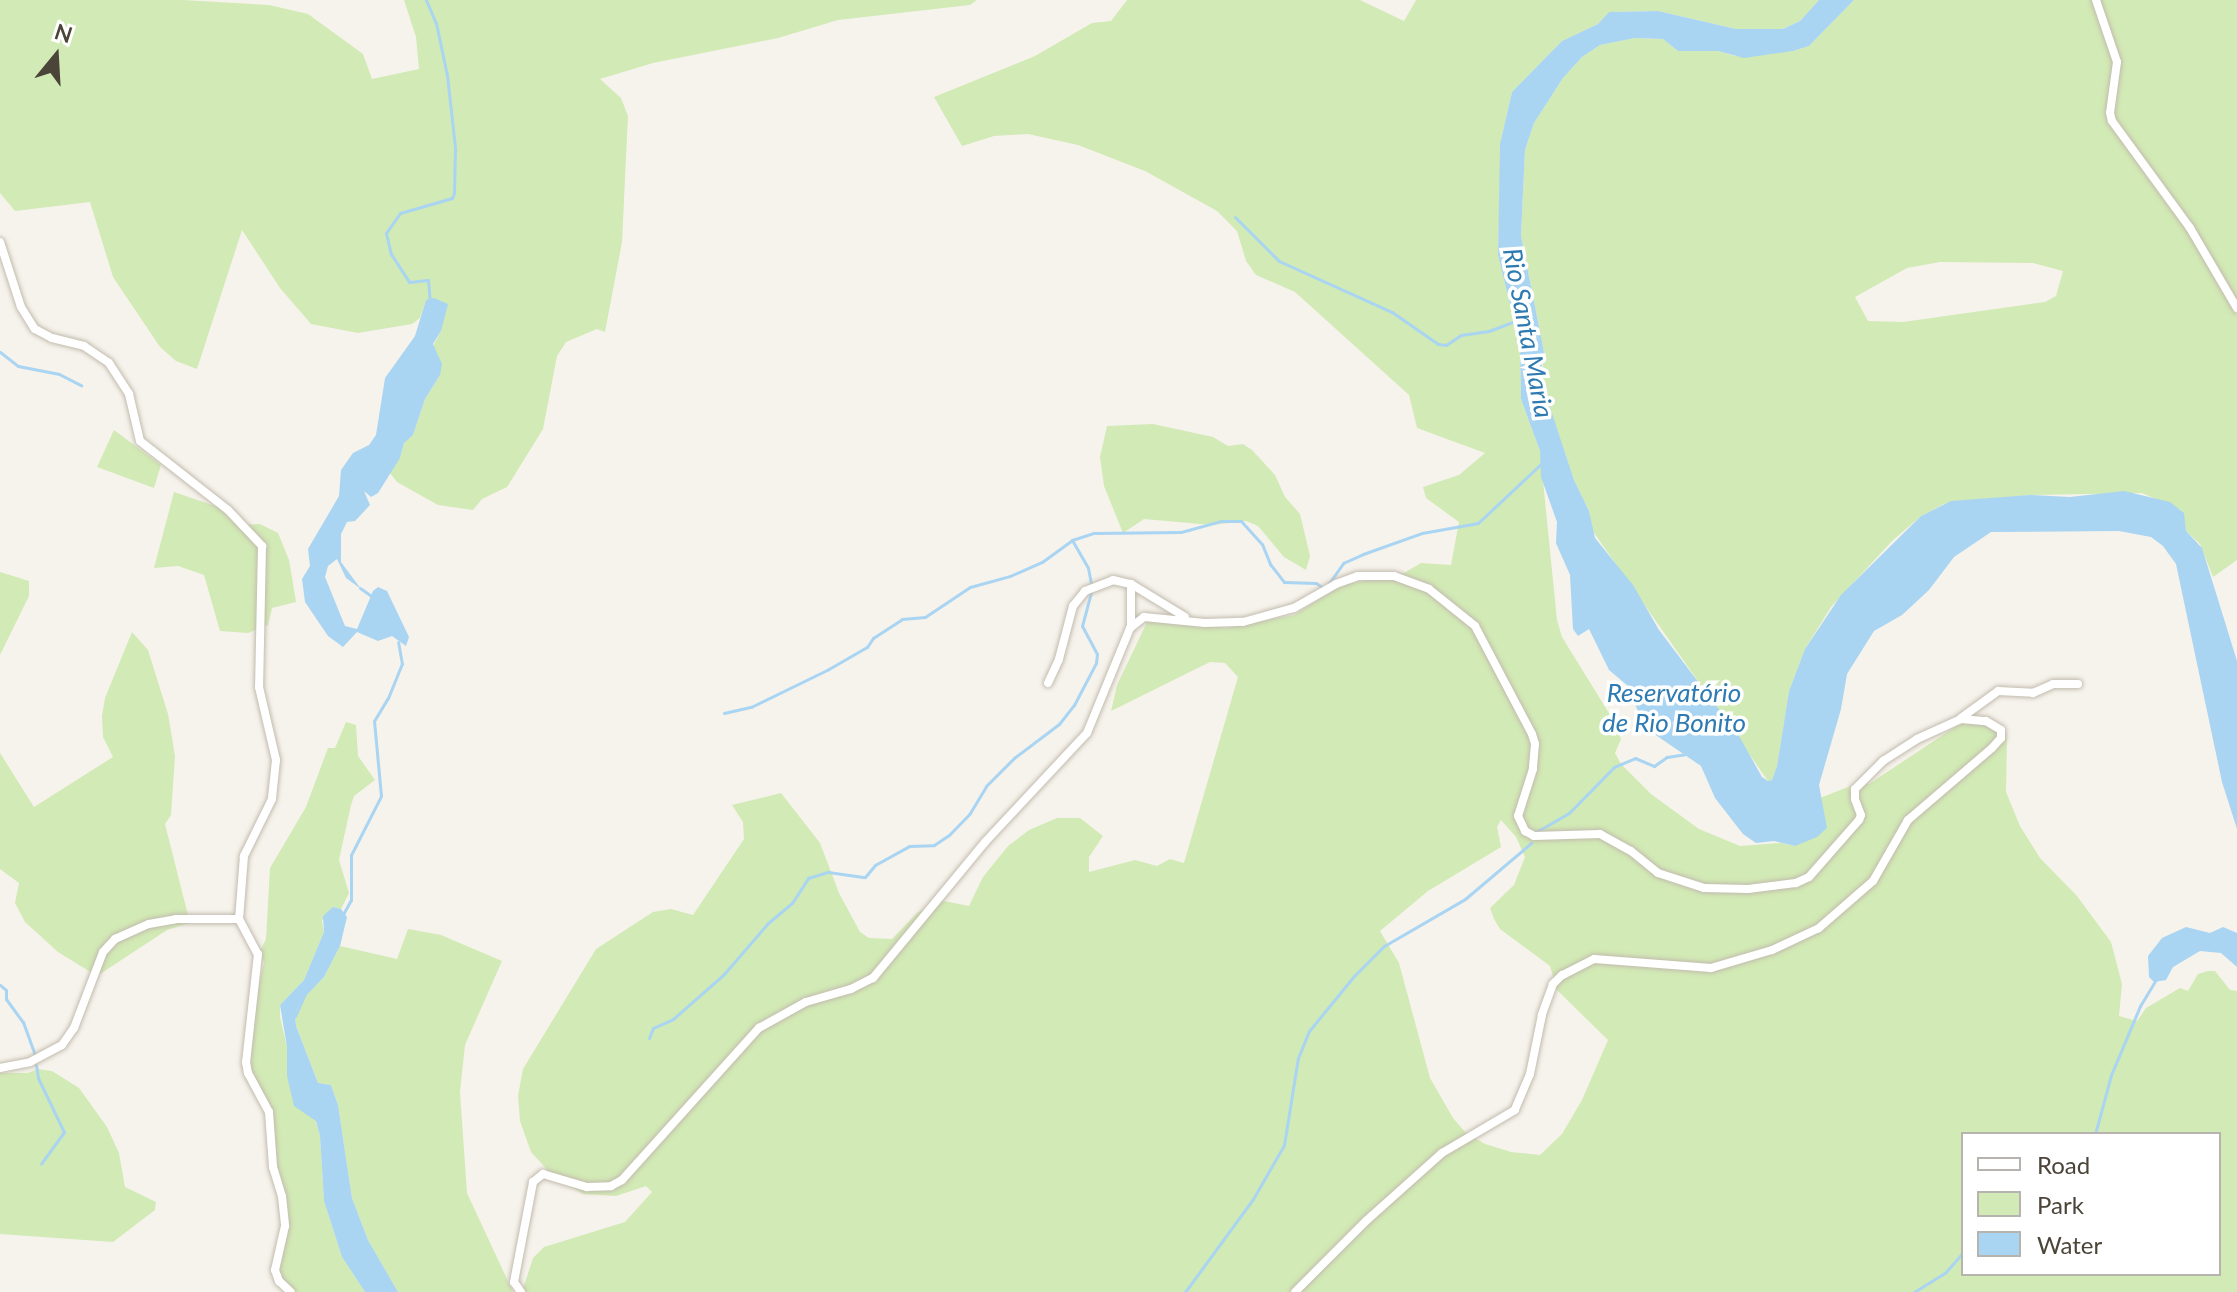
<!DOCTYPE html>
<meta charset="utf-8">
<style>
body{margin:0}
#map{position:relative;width:2237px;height:1292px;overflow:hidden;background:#f6f3ec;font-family:Lato,sans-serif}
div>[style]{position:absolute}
.green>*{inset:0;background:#d2eab5}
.water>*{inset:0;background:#a9d4f2}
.stream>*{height:3px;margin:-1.5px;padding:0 1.5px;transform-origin:1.5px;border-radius:1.5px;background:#a9d4f2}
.roads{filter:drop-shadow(0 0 2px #c2bbae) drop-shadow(0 0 2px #c2bbae)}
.street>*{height:8px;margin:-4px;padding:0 4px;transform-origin:4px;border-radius:4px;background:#fff}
span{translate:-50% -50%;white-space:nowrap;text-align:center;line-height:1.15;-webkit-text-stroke:7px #fff;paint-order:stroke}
.water-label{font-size:26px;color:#2e7ab2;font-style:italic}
.legend{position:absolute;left:1961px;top:1132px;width:260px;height:144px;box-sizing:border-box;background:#fff;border:2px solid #b7b4b0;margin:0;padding:10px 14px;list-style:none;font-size:24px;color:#4b4439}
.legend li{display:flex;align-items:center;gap:16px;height:40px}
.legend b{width:40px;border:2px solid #b7b4b0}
.north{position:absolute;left:16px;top:16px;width:80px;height:80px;-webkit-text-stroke:6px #fff;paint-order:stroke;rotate:18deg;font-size:22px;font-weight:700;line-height:32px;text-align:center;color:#4b4439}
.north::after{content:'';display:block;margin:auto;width:28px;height:36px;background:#4b4439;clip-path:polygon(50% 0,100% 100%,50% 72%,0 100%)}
</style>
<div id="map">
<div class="green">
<i style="clip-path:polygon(0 0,183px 0,269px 5px,308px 14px,363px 54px,372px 79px,419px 69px,416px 37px,404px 0,977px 0,970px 5px,838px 20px,778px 38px,653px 63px,600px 79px,621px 98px,628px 116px,622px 242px,605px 332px,597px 329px,566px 342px,557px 356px,543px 429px,507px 487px,482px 499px,473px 510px,438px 505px,397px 482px,389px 472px,400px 458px,404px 442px,413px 435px,425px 399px,440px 375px,432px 348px,441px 331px,426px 300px,420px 318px,412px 324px,358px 333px,311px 324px,280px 288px,242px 230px,197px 369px,176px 361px,160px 347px,113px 277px,90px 202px,15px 211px,0 193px)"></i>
<i style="clip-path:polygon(evenodd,1127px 0,1360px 0,1404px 21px,1416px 0,1819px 0,1800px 21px,1783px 29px,1736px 29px,1658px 11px,1609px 12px,1598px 24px,1562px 41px,1512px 92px,1501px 140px,1498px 255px,1520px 345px,1521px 399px,1540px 451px,1557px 620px,1562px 637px,1615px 723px,1621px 739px,1615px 753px,1621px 764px,1651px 794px,1699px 829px,1740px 846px,1781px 843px,1795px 846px,1821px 806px,1820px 798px,1858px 783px,1869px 784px,1958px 725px,1976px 718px,2004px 728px,2007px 739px,2006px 792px,2020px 826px,2040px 858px,2077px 896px,2111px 942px,2122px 984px,2119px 1016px,2137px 1021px,2146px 1008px,2180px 988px,2188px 991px,2198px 974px,2208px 971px,2215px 971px,2230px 990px,2237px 991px,2237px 1292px,522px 1292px,533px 1258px,544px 1247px,625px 1222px,652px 1192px,646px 1186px,616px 1196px,583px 1194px,553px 1176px,531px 1152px,520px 1121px,518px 1096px,523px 1069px,596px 949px,653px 912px,671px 909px,693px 915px,744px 839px,743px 822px,732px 805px,781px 793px,820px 843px,839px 893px,860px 932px,869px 938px,892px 939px,917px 913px,939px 900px,969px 906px,983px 877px,1008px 846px,1029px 830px,1057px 818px,1080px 818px,1103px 836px,1089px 857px,1089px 872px,1135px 860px,1157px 866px,1170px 859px,1184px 863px,1238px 677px,1225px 663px,1210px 662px,1111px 711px,1117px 685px,1149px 618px,1226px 628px,1294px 615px,1342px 585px,1404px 573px,1421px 563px,1451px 565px,1459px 522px,1426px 498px,1423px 487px,1459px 475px,1485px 453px,1417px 428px,1409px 395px,1295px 292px,1256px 275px,1246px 261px,1237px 231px,1217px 211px,1145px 171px,1078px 145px,1028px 134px,994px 136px,962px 146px,934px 97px,1035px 56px,1092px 23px,1111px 21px,1127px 0,1501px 820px,1516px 837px,1525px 857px,1514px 885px,1490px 908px,1494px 919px,1500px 929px,1550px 966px,1557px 990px,1608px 1040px,1582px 1100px,1562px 1134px,1540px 1155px,1511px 1152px,1485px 1144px,1466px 1133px,1453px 1118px,1430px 1078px,1399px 963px,1380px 931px,1428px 891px,1501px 847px,1497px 827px,1501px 820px,1127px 0,1963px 1134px,2219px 1134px,2219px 1274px,1963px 1274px,1963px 1134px)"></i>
<i style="clip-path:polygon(evenodd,1854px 0,2237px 0,2237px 560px,2213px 577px,2200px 544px,2186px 531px,2181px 510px,2142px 493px,2030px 495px,1944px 504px,1921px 516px,1892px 541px,1831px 607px,1805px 649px,1789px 691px,1777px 766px,1772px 780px,1768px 781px,1592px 530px,1589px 511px,1574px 480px,1541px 383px,1544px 352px,1521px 236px,1525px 150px,1534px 123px,1563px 78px,1582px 57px,1600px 45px,1635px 38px,1663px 39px,1678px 51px,1718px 51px,1735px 56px,1793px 51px,1809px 46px,1854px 0,1940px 262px,2033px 263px,2063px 271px,2056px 296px,2045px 302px,1903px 322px,1868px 321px,1855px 297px,1907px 268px,1940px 262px)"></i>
<i style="clip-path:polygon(1153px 424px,1213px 437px,1228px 446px,1243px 444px,1252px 450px,1275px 475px,1285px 497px,1300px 514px,1310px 556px,1306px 570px,1284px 557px,1258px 526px,1246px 521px,1212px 525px,1144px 519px,1123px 533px,1104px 486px,1100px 457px,1107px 426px)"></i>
<i style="clip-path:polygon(114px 430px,161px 465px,154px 488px,97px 467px)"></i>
<i style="clip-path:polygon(174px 492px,218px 507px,239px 525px,260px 524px,278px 533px,289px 560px,296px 602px,272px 608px,268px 625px,248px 633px,220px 631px,204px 575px,178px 566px,154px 568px)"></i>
<i style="clip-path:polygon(0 572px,29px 581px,29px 596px,0 655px)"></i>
<i style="clip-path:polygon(132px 632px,148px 650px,168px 714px,175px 756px,171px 815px,165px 824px,190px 923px,167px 930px,97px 976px,58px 952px,25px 922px,15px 903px,19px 883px,0 869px,0 753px,34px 807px,113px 757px,103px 737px,102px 716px,105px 698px)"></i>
<i style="clip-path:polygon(346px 722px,356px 725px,358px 756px,375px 780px,354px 796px,351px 805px,339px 860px,349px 893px,341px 909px,333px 907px,322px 921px,324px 932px,304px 980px,280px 1005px,280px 1017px,287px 1047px,287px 1076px,315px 1118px,320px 1136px,324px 1201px,342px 1257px,365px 1292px,289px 1292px,279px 1271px,284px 1233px,272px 1114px,251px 1070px,252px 1017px,264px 962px,259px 953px,266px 939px,270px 868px,306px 807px,328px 748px,335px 748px)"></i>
<i style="clip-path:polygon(408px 929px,441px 935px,502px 961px,465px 1045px,460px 1092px,467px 1193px,513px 1292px,398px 1292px,368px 1240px,352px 1198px,338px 1105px,331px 1085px,318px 1083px,296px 1026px,295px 1014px,301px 1001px,324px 977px,340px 946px,397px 959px)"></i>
<i style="clip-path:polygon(38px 1069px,52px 1071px,79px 1088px,107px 1127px,119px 1153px,125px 1187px,156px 1202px,155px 1210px,113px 1242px,0 1234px,0 1073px,28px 1073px)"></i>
</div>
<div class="water">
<i style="clip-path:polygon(1819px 0,1854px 0,1809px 46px,1793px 51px,1744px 58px,1718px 51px,1678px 51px,1663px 39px,1635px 38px,1600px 45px,1582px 57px,1563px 78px,1534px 123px,1525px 150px,1521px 236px,1544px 352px,1540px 377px,1574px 480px,1589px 511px,1595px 538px,1633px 585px,1659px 630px,1739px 736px,1762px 777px,1768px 781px,1772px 780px,1777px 766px,1789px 691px,1805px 649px,1841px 595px,1921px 516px,1951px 501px,2030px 495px,2070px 497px,2124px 491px,2170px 502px,2184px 513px,2186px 531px,2202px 548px,2237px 661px,2237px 829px,2222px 782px,2176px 564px,2163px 546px,2151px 537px,2119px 531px,1991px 532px,1954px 557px,1929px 590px,1902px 615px,1874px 631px,1847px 674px,1841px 709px,1819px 785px,1827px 828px,1817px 837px,1795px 846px,1774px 841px,1756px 843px,1743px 834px,1715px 798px,1701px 766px,1644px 727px,1628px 686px,1609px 670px,1589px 629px,1578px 636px,1573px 629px,1570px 575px,1556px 543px,1557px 522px,1541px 477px,1540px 451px,1521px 399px,1520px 345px,1498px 255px,1500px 144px,1512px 92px,1562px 41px,1598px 24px,1609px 12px,1658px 11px,1736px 29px,1783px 29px,1800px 21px)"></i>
<i style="clip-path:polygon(434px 298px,448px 304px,441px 331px,433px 344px,442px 364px,440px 375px,425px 399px,413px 435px,404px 443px,400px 458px,378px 493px,371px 497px,364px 491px,370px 505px,355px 521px,347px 522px,341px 534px,341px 562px,361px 589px,346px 578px,337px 559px,328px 566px,325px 577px,345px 626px,357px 629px,373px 591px,378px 587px,387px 591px,409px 637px,406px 646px,392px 636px,378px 641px,357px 632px,343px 647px,328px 636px,305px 602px,302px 579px,310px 566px,308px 549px,339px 496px,341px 470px,353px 453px,369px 445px,376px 435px,385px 378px,415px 336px,426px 300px)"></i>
<i style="clip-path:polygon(333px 907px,341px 909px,347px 917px,340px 946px,324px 977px,301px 1001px,295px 1014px,296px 1026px,318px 1083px,331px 1085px,338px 1105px,352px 1198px,368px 1240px,398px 1292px,365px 1292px,342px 1257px,324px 1201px,320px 1136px,316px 1121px,294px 1106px,287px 1076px,287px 1047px,280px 1005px,304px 980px,324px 932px,323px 916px)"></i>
<i style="clip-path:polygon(2223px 927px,2237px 933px,2237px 967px,2221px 953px,2200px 951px,2173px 967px,2166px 980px,2154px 982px,2149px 977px,2148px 956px,2162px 938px,2186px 927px,2210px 933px)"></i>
</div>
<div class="stream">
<i style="left:426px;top:0;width:25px;rotate:67deg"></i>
<i style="left:436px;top:23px;width:53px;rotate:78.1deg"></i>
<i style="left:447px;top:75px;width:73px;rotate:83.7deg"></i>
<i style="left:455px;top:148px;width:45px;rotate:91.3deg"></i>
<i style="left:454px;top:193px;width:5px;rotate:112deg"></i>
<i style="left:452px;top:198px;width:54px;rotate:163.9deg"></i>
<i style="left:400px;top:213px;width:24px;rotate:125deg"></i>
<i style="left:386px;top:233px;width:22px;rotate:77deg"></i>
<i style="left:391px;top:254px;width:33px;rotate:57deg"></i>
<i style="left:409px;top:282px;width:19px;rotate:-6deg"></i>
<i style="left:428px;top:280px;width:23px;rotate:85deg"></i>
<i style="left:1235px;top:217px;width:62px;rotate:45deg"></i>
<i style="left:1279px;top:261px;width:124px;rotate:24.3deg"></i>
<i style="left:1392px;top:312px;width:56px;rotate:34.8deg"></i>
<i style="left:1438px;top:344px;width:8px;rotate:7deg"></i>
<i style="left:1446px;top:345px;width:18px;rotate:-34deg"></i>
<i style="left:1461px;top:335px;width:28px;rotate:-8deg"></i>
<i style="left:1489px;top:331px;width:31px;rotate:-21deg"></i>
<i style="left:0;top:352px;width:23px;rotate:38deg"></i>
<i style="left:18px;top:366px;width:42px;rotate:11deg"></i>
<i style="left:59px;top:374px;width:25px;rotate:27deg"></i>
<i style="left:1072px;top:540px;width:32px;rotate:60deg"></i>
<i style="left:1088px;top:568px;width:16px;rotate:79deg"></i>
<i style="left:360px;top:588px;width:16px;rotate:35deg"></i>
<i style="left:724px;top:713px;width:28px;rotate:-13deg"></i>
<i style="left:751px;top:707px;width:85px;rotate:-26deg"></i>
<i style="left:827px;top:670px;width:46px;rotate:-29.9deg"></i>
<i style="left:867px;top:647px;width:11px;rotate:-56deg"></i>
<i style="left:873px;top:638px;width:35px;rotate:-33deg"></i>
<i style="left:902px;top:619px;width:23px;rotate:-5deg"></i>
<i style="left:925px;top:617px;width:54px;rotate:-33.7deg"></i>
<i style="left:970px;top:587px;width:41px;rotate:-15.4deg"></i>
<i style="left:1010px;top:576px;width:35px;rotate:-24deg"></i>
<i style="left:1042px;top:562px;width:37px;rotate:-36deg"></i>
<i style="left:1072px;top:540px;width:23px;rotate:-18deg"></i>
<i style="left:1094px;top:533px;width:87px;rotate:-0.7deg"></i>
<i style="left:1181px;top:532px;width:41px;rotate:-15.4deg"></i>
<i style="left:1221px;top:521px;width:20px"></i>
<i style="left:1241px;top:521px;width:31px;rotate:48deg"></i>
<i style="left:1262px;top:544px;width:22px;rotate:68deg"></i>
<i style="left:1270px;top:564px;width:23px;rotate:52deg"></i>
<i style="left:1284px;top:582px;width:32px;rotate:2deg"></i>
<i style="left:1316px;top:583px;width:11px;rotate:34deg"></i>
<i style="left:1325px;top:589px;width:32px;rotate:-55deg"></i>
<i style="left:1343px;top:563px;width:22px;rotate:-24deg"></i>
<i style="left:1363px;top:554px;width:63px;rotate:-19.6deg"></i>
<i style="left:1422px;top:533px;width:57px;rotate:-10.1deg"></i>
<i style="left:1478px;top:523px;width:88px;rotate:-43.2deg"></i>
<i style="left:1536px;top:832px;width:38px;rotate:-30deg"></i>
<i style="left:1569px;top:813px;width:64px;rotate:-45.6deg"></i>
<i style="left:1614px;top:767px;width:23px;rotate:-23deg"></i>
<i style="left:1635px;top:758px;width:21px;rotate:23deg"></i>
<i style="left:1654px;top:766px;width:16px;rotate:-35deg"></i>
<i style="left:1667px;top:757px;width:18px;rotate:-9deg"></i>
<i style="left:342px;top:916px;width:18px;rotate:-61deg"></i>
<i style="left:351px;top:900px;width:45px;rotate:-90deg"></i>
<i style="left:351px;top:855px;width:66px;rotate:-63deg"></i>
<i style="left:381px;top:796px;width:75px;rotate:-95.3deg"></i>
<i style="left:374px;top:721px;width:27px;rotate:-59deg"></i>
<i style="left:388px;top:698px;width:37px;rotate:-68deg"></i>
<i style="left:402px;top:664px;width:22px;rotate:-100deg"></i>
<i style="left:0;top:985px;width:8px;rotate:40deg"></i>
<i style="left:6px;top:990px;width:9px;rotate:90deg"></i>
<i style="left:6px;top:999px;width:29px;rotate:54deg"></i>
<i style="left:23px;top:1022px;width:35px;rotate:70deg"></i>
<i style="left:295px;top:1016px;width:24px;rotate:-66deg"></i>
<i style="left:649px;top:1038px;width:11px;rotate:-68deg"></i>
<i style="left:653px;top:1028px;width:22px;rotate:-24deg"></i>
<i style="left:673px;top:1019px;width:68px;rotate:-41.4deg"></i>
<i style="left:724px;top:974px;width:67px;rotate:-49.2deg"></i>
<i style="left:768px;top:923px;width:31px;rotate:-40deg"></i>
<i style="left:792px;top:903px;width:30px;rotate:-57deg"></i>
<i style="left:808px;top:878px;width:21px;rotate:-17deg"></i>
<i style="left:828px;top:872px;width:37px;rotate:8deg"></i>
<i style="left:865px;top:877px;width:16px;rotate:-50deg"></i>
<i style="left:875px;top:865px;width:39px;rotate:-29deg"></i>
<i style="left:909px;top:846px;width:25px;rotate:-2deg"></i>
<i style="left:934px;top:845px;width:18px;rotate:-34deg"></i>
<i style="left:949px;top:835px;width:30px;rotate:-46deg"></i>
<i style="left:970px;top:813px;width:31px;rotate:-59deg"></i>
<i style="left:986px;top:786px;width:40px;rotate:-45deg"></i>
<i style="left:1014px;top:758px;width:56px;rotate:-37.1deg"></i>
<i style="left:1059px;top:724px;width:24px;rotate:-52deg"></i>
<i style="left:1074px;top:705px;width:47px;rotate:-62.4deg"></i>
<i style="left:1096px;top:663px;width:9px;rotate:-84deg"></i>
<i style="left:1097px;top:654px;width:32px;rotate:-118deg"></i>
<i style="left:1082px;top:626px;width:35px;rotate:-75deg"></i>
<i style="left:36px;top:1065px;width:13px;rotate:81deg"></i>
<i style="left:38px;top:1078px;width:60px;rotate:64.3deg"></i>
<i style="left:64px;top:1132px;width:39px;rotate:126deg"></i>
<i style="left:2095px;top:1134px;width:61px;rotate:-74.8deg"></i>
<i style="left:2111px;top:1075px;width:75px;rotate:-67.2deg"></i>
<i style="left:2140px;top:1006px;width:31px;rotate:-59deg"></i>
<i style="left:1185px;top:1292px;width:115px;rotate:-53.8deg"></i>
<i style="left:1253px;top:1199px;width:62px;rotate:-60.1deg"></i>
<i style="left:1284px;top:1145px;width:88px;rotate:-80.9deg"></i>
<i style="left:1298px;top:1058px;width:29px;rotate:-68deg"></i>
<i style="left:1309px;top:1031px;width:71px;rotate:-50.7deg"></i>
<i style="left:1354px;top:976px;width:42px;rotate:-45deg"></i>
<i style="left:1384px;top:946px;width:94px;rotate:-30.1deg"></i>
<i style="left:1465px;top:899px;width:87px;rotate:-40.3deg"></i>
<i style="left:1914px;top:1292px;width:36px;rotate:-32deg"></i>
<i style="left:1945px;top:1273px;width:28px;rotate:-49deg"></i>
</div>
<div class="roads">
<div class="street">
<i style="left:2096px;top:0;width:65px;rotate:71.3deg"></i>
<i style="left:2117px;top:62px;width:51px;rotate:97.8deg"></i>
<i style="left:2110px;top:113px;width:8px;rotate:76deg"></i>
<i style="left:2112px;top:121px;width:132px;rotate:53.9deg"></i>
<i style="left:2190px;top:228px;width:93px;rotate:59.6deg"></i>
<i style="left:0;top:242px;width:68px;rotate:72.1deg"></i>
<i style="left:21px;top:307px;width:26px;rotate:58deg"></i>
<i style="left:35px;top:329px;width:19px;rotate:28deg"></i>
<i style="left:52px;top:338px;width:33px;rotate:14deg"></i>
<i style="left:84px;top:346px;width:30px;rotate:34deg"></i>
<i style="left:109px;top:363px;width:37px;rotate:57deg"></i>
<i style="left:129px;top:394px;width:48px;rotate:76.8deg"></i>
<i style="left:140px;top:441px;width:112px;rotate:38.1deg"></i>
<i style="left:228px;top:510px;width:50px;rotate:46.6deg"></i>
<i style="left:262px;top:546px;width:141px;rotate:91.2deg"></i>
<i style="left:259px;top:687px;width:75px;rotate:76.9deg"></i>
<i style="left:276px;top:760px;width:39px;rotate:96deg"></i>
<i style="left:272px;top:799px;width:64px;rotate:116.2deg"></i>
<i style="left:244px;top:856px;width:63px;rotate:94.5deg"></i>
<i style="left:239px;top:919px;width:40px;rotate:62deg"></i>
<i style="left:258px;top:954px;width:109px;rotate:96.3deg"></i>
<i style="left:246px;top:1062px;width:11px;rotate:80deg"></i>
<i style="left:248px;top:1073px;width:44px;rotate:61.7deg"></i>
<i style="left:269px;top:1112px;width:55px;rotate:85.8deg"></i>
<i style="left:273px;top:1167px;width:30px;rotate:73deg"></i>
<i style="left:282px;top:1196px;width:30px;rotate:84deg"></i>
<i style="left:285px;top:1226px;width:45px;rotate:102.8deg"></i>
<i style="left:275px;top:1270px;width:12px;rotate:70deg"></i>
<i style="left:279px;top:1281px;width:16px;rotate:43deg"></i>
<i style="left:1131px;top:584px;width:63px;rotate:31.4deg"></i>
<i style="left:1048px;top:683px;width:26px;rotate:-65deg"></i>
<i style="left:1059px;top:659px;width:55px;rotate:-75.2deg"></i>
<i style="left:1073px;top:606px;width:19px;rotate:-51deg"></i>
<i style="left:1085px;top:591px;width:30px;rotate:-21deg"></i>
<i style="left:1113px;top:580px;width:18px;rotate:13deg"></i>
<i style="left:1131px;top:584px;width:41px;rotate:90deg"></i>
<i style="left:1961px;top:718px;width:46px;rotate:-36.1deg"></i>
<i style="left:1998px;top:691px;width:35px;rotate:3deg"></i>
<i style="left:2033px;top:693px;width:22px;rotate:-24deg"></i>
<i style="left:2053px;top:684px;width:25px"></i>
<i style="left:0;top:1068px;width:31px;rotate:-11deg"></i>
<i style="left:30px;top:1062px;width:36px;rotate:-28deg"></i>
<i style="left:62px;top:1045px;width:21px;rotate:-55deg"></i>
<i style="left:74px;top:1028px;width:81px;rotate:-69.1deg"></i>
<i style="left:103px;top:952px;width:18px;rotate:-47deg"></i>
<i style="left:115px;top:939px;width:37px;rotate:-24deg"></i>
<i style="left:149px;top:924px;width:27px;rotate:-10deg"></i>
<i style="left:176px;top:919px;width:63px"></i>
<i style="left:521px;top:1292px;width:12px;rotate:-125deg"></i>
<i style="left:514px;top:1282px;width:102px;rotate:-79.2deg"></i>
<i style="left:533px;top:1182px;width:13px;rotate:-39deg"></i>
<i style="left:543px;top:1174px;width:46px;rotate:16.5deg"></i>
<i style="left:587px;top:1187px;width:24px;rotate:-2deg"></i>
<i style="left:611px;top:1186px;width:13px;rotate:-29deg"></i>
<i style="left:622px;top:1180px;width:205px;rotate:-48deg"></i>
<i style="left:759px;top:1028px;width:54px;rotate:-29deg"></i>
<i style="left:806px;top:1002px;width:47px;rotate:-16.1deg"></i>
<i style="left:851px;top:989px;width:25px;rotate:-27deg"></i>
<i style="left:873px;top:978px;width:176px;rotate:-50.5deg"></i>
<i style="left:985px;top:842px;width:149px;rotate:-46.9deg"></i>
<i style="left:1087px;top:733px;width:113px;rotate:-67.7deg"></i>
<i style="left:1130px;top:628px;width:18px;rotate:-38deg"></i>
<i style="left:1144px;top:617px;width:61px;rotate:5.6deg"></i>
<i style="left:1205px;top:623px;width:38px;rotate:-2deg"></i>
<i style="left:1243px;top:622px;width:53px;rotate:-15.4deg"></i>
<i style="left:1294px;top:608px;width:48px;rotate:-29.7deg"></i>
<i style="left:1336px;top:584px;width:23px;rotate:-20deg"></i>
<i style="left:1358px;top:576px;width:36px"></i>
<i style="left:1394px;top:576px;width:37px;rotate:20deg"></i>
<i style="left:1429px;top:589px;width:59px;rotate:38.8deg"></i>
<i style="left:1475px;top:626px;width:122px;rotate:62.2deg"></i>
<i style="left:1532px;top:734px;width:10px;rotate:73deg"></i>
<i style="left:1535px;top:744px;width:25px;rotate:95deg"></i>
<i style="left:1533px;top:769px;width:49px;rotate:107.7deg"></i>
<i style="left:1518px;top:816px;width:17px;rotate:65deg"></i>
<i style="left:1525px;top:831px;width:10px;rotate:29deg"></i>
<i style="left:1534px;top:836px;width:66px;rotate:-1.7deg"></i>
<i style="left:1600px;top:834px;width:35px;rotate:29deg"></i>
<i style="left:1631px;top:851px;width:35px;rotate:39deg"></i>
<i style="left:1658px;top:873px;width:48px;rotate:18.1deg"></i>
<i style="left:1704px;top:888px;width:44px;rotate:1.3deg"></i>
<i style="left:1748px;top:889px;width:48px;rotate:-7.1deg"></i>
<i style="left:1796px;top:883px;width:14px;rotate:-25deg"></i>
<i style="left:1809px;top:877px;width:76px;rotate:-48.7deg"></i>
<i style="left:1859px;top:820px;width:5px;rotate:-68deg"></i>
<i style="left:1861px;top:815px;width:17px;rotate:-111deg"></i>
<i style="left:1855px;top:799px;width:10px;rotate:-90deg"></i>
<i style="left:1855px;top:789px;width:40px;rotate:-45deg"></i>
<i style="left:1883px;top:761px;width:40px;rotate:-32.9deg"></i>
<i style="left:1917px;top:739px;width:48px;rotate:-24.4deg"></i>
<i style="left:1961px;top:719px;width:25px;rotate:5deg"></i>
<i style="left:1986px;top:721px;width:17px;rotate:31deg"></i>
<i style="left:2001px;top:730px;width:8px;rotate:90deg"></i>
<i style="left:2001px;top:738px;width:13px;rotate:132deg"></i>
<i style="left:1992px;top:748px;width:111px;rotate:139.4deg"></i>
<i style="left:1908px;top:820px;width:70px;rotate:119.8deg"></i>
<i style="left:1873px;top:881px;width:72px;rotate:139deg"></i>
<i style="left:1819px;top:928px;width:52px;rotate:154.9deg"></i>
<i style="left:1772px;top:950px;width:64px;rotate:163.6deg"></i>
<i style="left:1711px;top:968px;width:117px;rotate:-175.6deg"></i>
<i style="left:1594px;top:959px;width:36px;rotate:153deg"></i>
<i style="left:1562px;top:975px;width:13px;rotate:135deg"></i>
<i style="left:1553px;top:984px;width:33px;rotate:110deg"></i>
<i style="left:1542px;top:1015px;width:60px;rotate:101.5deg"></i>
<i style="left:1530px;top:1074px;width:39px;rotate:113deg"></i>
<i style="left:1515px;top:1110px;width:85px;rotate:149.5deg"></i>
<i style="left:1442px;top:1153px;width:102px;rotate:138.2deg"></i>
<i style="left:1366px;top:1221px;width:100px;rotate:135deg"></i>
</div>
</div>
<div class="water-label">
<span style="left:1528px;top:333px;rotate:79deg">Rio Santa Maria</span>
<span style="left:1674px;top:708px">Reservatório<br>de Rio Bonito</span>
</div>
<ul class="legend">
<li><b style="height:10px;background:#fff"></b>Road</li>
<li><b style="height:22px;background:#d2eab5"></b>Park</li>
<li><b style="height:22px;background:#a9d4f2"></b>Water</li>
</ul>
<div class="north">N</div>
</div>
